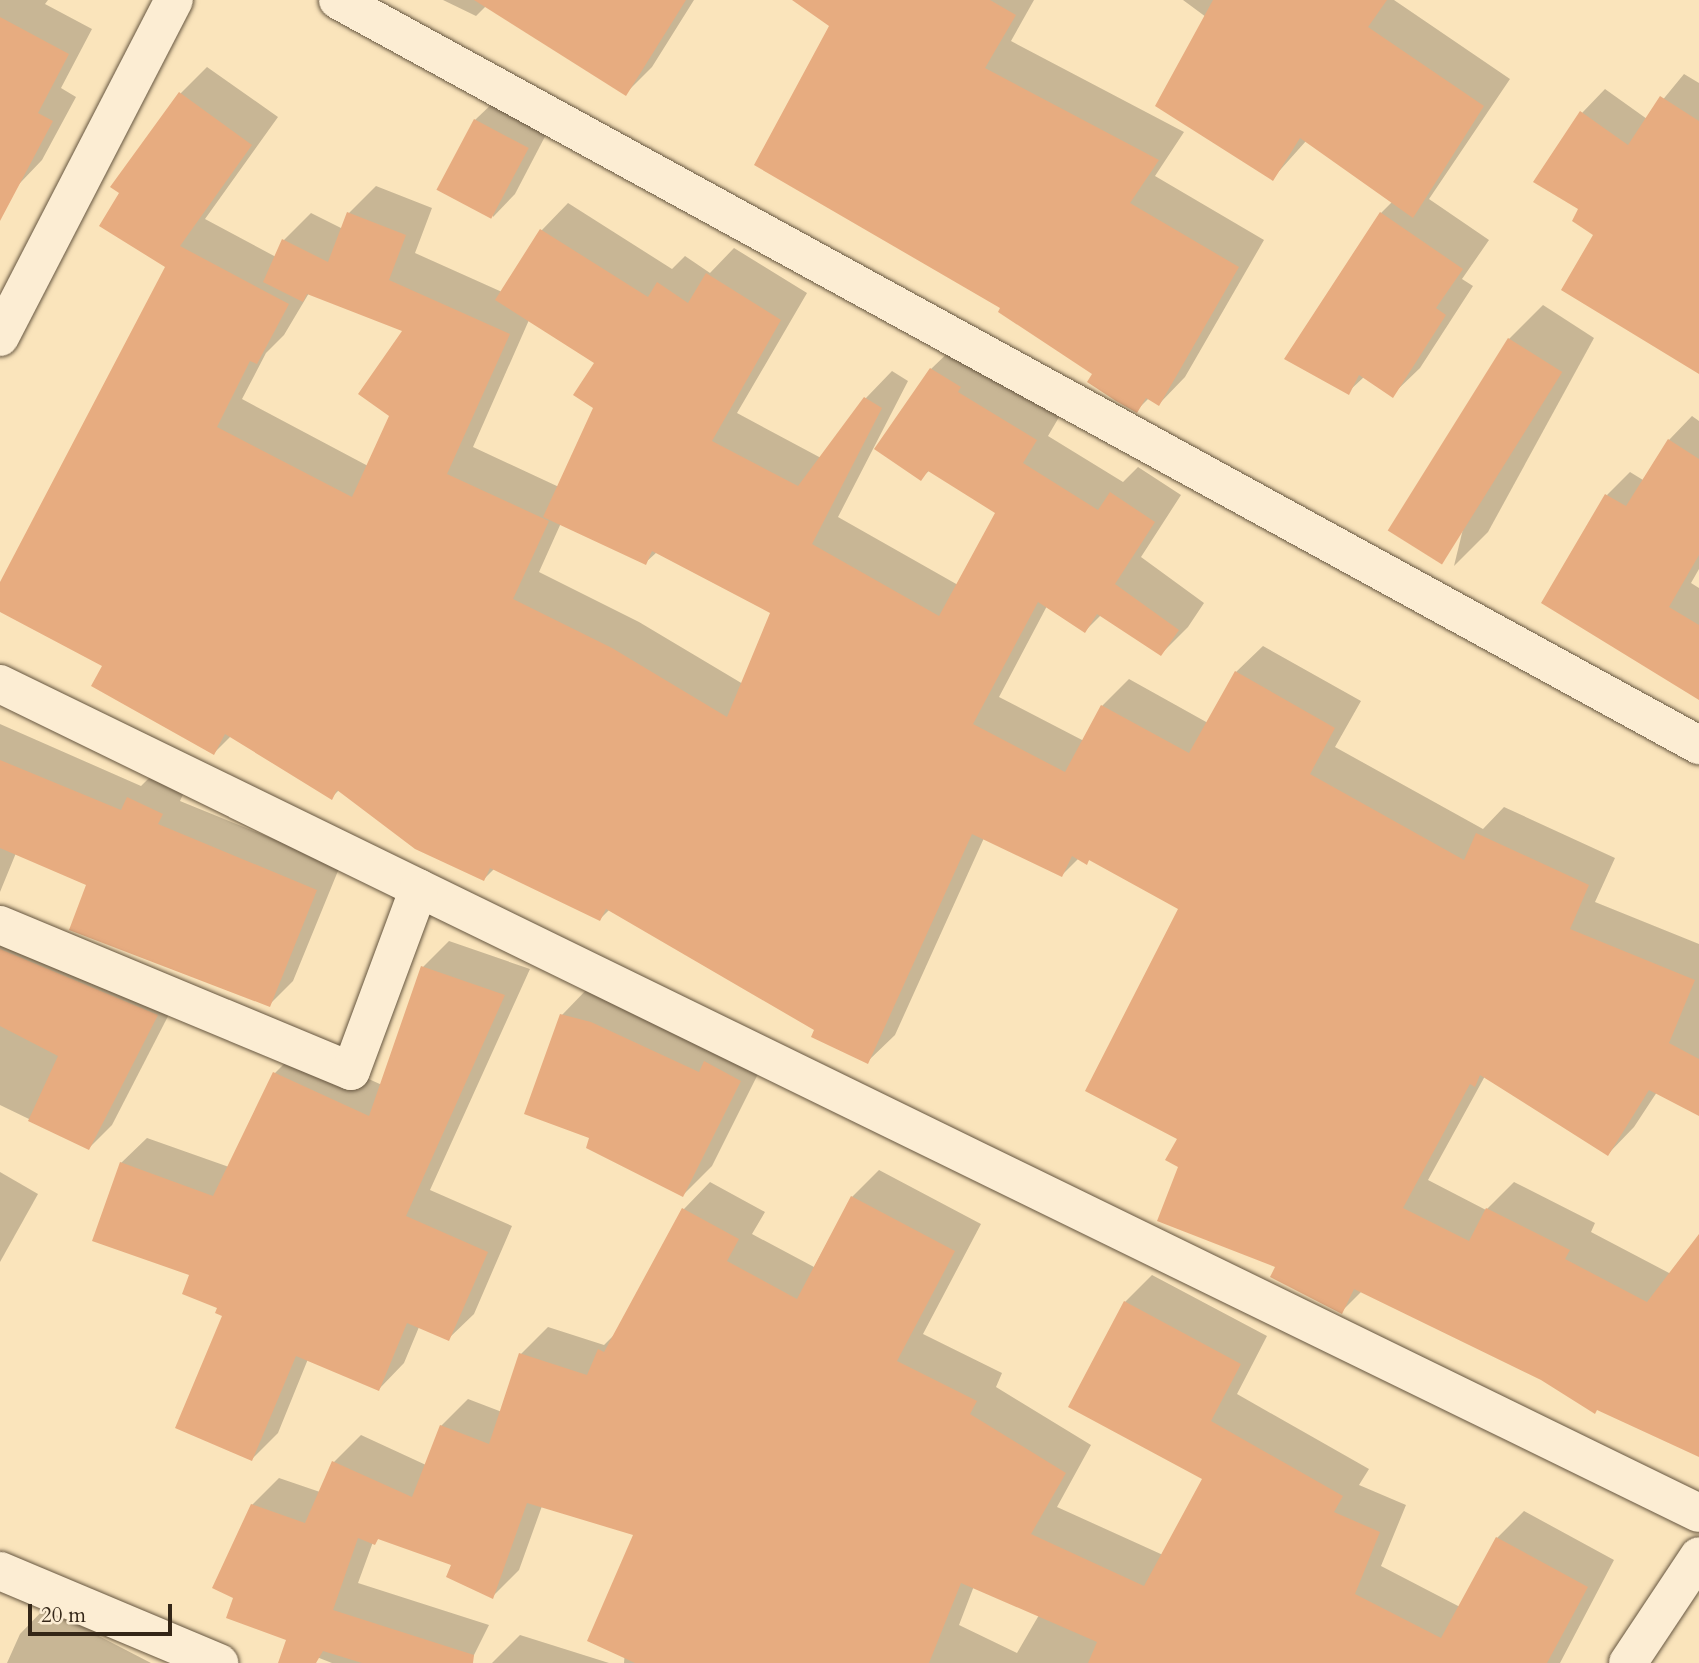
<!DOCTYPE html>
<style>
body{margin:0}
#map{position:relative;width:1699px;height:1663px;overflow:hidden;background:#fae4bb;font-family:Cardo,serif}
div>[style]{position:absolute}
.shadow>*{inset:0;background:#0003}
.building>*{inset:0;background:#e7ac80;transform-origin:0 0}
.roads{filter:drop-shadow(0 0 2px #665640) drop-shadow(0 0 2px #665640)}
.street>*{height:38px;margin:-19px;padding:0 19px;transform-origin:19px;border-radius:19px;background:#fcedd3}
span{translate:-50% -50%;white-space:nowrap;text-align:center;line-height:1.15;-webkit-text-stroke:5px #fcedd3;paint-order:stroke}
.scale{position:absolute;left:28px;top:1604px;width:144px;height:32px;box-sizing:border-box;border:4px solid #342617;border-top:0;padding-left:9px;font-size:21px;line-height:24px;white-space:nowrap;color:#342617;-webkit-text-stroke:5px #fcedd3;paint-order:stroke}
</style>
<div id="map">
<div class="shadow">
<i style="clip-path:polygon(0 0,48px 0,45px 4px,92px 29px,61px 88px,76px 97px,42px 160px,0 204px)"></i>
<i style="clip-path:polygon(443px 0,694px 0,652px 67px,625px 94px,486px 6px,476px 16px)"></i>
<i style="clip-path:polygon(805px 0,1034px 0,1011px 41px,1184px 132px,1155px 176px,1264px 240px,1185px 377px,1159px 404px,1149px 398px,1137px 410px,1095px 374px,1003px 308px,831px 25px)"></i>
<i style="clip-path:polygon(1183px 0,1394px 0,1510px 79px,1429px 199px,1489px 240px,1462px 279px,1473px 286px,1420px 368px,1392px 395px,1364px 377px,1348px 392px,1381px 213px,1393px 201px,1306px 141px,1273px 178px,1206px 17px)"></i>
<i style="clip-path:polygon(evenodd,207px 67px,278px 117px,205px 219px,276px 257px,284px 240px,311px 213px,343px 229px,349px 213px,376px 186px,432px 208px,415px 253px,502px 292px,542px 230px,568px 203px,672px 269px,685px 256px,710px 273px,734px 248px,807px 293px,737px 413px,821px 458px,866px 398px,892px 371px,908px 381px,838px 517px,958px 585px,998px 512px,930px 470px,921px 478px,931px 369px,958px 343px,1062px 412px,1048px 436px,1123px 482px,1138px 467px,1181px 495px,1141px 557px,1204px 603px,1188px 627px,1161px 654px,1101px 615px,1085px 631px,1047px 606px,999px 697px,1084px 741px,1102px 706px,1129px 679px,1208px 723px,1236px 672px,1263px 646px,1361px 701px,1335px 747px,1483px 829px,1504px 807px,1615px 858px,1595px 902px,1699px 944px,1699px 1114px,1657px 1092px,1634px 1127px,1608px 1154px,1485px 1076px,1428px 1180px,1486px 1210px,1514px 1182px,1595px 1223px,1591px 1232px,1671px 1274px,1699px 1238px,1699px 1455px,1362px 1291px,1341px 1312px,1277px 1266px,1180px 1166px,1181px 908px,1090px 859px,1087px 862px,1079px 858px,1062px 875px,984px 838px,895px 1035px,868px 1061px,610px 909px,600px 919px,495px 868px,484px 879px,339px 790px,331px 798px,231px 736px,214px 753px,104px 665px,0 610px,0 586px,167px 266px,181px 93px,207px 67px,309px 293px,405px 331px,391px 416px,368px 466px,242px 399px,266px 353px,284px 335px,309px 293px,207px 67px,529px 320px,596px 363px,596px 408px,559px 487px,473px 447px,529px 320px,207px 67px,561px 523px,645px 563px,657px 552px,773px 612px,743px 684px,639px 622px,539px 572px,561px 523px)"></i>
<i style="clip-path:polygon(1684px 74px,1699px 83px,1699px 372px,1596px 235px,1581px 208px,1582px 113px,1605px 89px,1647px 119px)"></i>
<i style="clip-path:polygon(498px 98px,551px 125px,515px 194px,493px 217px,475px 120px)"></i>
<i style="clip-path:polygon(1543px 305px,1594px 338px,1488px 532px,1454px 566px,1509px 339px)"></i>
<i style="clip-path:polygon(1692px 416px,1699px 421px,1699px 569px,1691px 583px,1699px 588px,1699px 698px,1607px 495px,1630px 472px,1643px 480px,1669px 440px)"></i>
<i style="clip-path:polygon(0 724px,141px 786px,152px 775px,185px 790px,180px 801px,340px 866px,293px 981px,269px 1005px,88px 884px,16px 853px,0 892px)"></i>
<i style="clip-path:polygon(0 911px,181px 991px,112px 1125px,89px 1148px,0 1105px)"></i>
<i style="clip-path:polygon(449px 941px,530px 969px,430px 1190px,512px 1226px,474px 1314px,448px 1339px,419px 1327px,404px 1363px,379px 1389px,308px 1359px,278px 1433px,252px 1459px,224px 1315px,191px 1274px,121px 1163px,147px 1138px,229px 1167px,275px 1073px,300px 1048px,382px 1085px,423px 967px)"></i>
<i style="clip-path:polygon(590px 986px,769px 1052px,712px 1166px,683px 1195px,562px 1015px)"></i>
<i style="clip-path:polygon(evenodd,879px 1170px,981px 1224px,923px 1334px,1002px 1373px,996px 1387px,1091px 1445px,1057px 1507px,1163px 1555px,1205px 1478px,1125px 1302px,1152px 1275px,1267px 1336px,1237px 1394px,1369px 1469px,1359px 1485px,1406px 1505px,1381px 1566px,1460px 1607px,1497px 1538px,1524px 1511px,1614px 1560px,1560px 1663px,624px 1663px,635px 1534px,542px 1506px,519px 1570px,492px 1597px,454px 1564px,380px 1538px,373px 1542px,358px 1583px,489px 1625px,470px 1663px,332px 1663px,286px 1645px,288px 1639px,235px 1597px,252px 1505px,279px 1478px,320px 1492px,334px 1462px,361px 1435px,426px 1465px,441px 1426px,468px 1399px,502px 1412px,521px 1354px,548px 1327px,604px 1345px,616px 1333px,684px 1209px,710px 1182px,765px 1212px,752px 1234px,814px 1267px,852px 1197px,879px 1170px,974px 1586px,1039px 1615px,1017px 1653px,959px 1625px,974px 1586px)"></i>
<i style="clip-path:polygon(0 1172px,38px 1194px,0 1262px)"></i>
<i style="clip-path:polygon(47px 1606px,98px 1628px,95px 1634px,151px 1663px,7px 1663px,20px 1634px)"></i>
<i style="clip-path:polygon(520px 1635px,609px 1663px,492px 1663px)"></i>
</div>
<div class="building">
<i style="clip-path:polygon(474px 0,686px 0,626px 96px)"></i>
<i style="clip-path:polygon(792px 0,990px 0,1016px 15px,985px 68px,1159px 160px,1130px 203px,1239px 267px,1159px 406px,1146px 398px,1137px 413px,1116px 401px,1087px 382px,1092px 374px,998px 312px,1000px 308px,754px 165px,829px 26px)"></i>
<i style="clip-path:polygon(1213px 0,1387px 0,1368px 27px,1484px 106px,1413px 218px,1300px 138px,1273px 181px,1155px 106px)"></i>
<i style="clip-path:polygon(0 17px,69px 54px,38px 113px,53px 121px,0 221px)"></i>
<i style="clip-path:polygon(179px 92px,252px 145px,180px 246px,289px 304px,257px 364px,250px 361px,217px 427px,352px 497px,389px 416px,358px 394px,402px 331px,307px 294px,303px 302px,263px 282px,282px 239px,328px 262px,347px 212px,406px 235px,389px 280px,510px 334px,447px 474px,549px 521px,513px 599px,612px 648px,727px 717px,770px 613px,652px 551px,646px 565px,543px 517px,593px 408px,573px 395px,594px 363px,495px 300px,540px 229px,648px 297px,657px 282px,688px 303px,706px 273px,781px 320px,712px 441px,798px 486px,864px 397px,882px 408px,812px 544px,939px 616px,995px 513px,928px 471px,921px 481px,874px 449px,930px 368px,961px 387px,958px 392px,1037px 440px,1023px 463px,1098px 510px,1110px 492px,1155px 522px,1115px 584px,1179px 630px,1161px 656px,1097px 614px,1085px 633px,1038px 602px,973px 724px,1065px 772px,1101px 705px,1189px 753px,1235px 671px,1335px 728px,1310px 774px,1464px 860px,1476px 833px,1589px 885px,1570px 929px,1695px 980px,1669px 1043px,1699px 1059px,1699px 1116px,1649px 1090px,1608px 1156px,1480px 1075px,1475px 1087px,1470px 1084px,1403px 1208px,1469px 1241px,1486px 1208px,1570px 1250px,1565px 1259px,1647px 1302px,1699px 1234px,1699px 1457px,1597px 1410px,1595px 1414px,1541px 1380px,1354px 1289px,1342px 1314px,1270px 1277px,1275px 1267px,1157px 1221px,1178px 1167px,1165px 1160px,1177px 1139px,1085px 1091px,1178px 909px,1089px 860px,1087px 865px,1072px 856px,1062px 877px,972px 834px,868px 1064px,811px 1037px,814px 1030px,606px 909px,600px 921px,490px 868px,484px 881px,415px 849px,337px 790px,332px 800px,225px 734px,214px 755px,91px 686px,102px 666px,0 612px,0 582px,165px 267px,99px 226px,119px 193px,110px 187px)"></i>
<i style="clip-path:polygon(1660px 96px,1699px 121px,1699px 374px,1561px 290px,1593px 235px,1572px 221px,1578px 209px,1533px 182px,1580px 111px,1628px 145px)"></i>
<i style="left:474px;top:119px;width:62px;height:80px;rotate:28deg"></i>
<i style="clip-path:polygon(1380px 212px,1463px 269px,1436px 308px,1446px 315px,1393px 398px,1359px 375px,1349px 395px,1284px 359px)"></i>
<i style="left:1508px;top:338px;width:64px;height:227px;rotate:32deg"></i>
<i style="clip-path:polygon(1668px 439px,1699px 459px,1699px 555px,1669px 607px,1699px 625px,1699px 700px,1541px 603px,1605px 494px,1626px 506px)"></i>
<i style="clip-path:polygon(0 760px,121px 810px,127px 797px,163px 814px,158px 824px,317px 890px,270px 1007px,69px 930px,86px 885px,0 848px)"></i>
<i style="clip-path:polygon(0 949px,158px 1015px,89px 1150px,28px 1121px,58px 1056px,0 1026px)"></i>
<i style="clip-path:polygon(421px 966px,505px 995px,406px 1216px,488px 1252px,449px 1341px,407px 1323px,379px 1391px,296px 1356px,252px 1461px,175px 1428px,222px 1316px,215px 1313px,217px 1308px,182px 1294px,189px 1275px,92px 1241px,120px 1162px,213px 1196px,273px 1072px,369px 1116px)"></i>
<i style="clip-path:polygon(560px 1014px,591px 1022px,699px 1072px,704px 1061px,741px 1081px,683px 1197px,586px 1148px,589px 1138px,524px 1114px)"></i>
<i style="clip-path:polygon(851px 1196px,955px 1251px,897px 1361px,977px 1401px,970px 1414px,1066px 1473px,1031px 1534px,1144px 1586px,1202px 1479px,1068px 1407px,1124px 1301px,1241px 1364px,1211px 1421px,1343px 1496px,1334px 1512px,1380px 1532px,1355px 1594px,1441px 1638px,1496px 1537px,1588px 1587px,1547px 1663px,1088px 1663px,1097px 1642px,961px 1583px,929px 1663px,635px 1663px,587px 1641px,633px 1535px,527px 1503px,493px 1599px,446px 1577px,451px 1565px,378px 1539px,375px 1545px,358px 1538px,333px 1610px,474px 1655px,473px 1663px,362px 1663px,323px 1651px,316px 1663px,278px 1663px,286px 1640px,226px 1618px,233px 1598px,212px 1588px,251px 1504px,305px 1523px,332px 1461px,412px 1497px,440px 1425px,489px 1444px,519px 1353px,587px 1375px,598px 1349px,604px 1352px,682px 1208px,739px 1239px,727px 1261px,797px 1299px)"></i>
</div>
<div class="roads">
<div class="street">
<i style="left:338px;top:0;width:1552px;rotate:28.7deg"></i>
<i style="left:0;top:337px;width:379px;rotate:-62.7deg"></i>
<i style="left:0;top:684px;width:1890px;rotate:26.01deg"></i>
<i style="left:0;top:925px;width:380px;rotate:22.6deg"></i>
<i style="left:351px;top:1071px;width:195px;rotate:-69.6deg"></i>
<i style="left:0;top:1571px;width:238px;rotate:22.8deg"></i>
<i style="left:1628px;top:1663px;width:128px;rotate:-56.4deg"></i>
</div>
</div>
<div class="scale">20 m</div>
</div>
